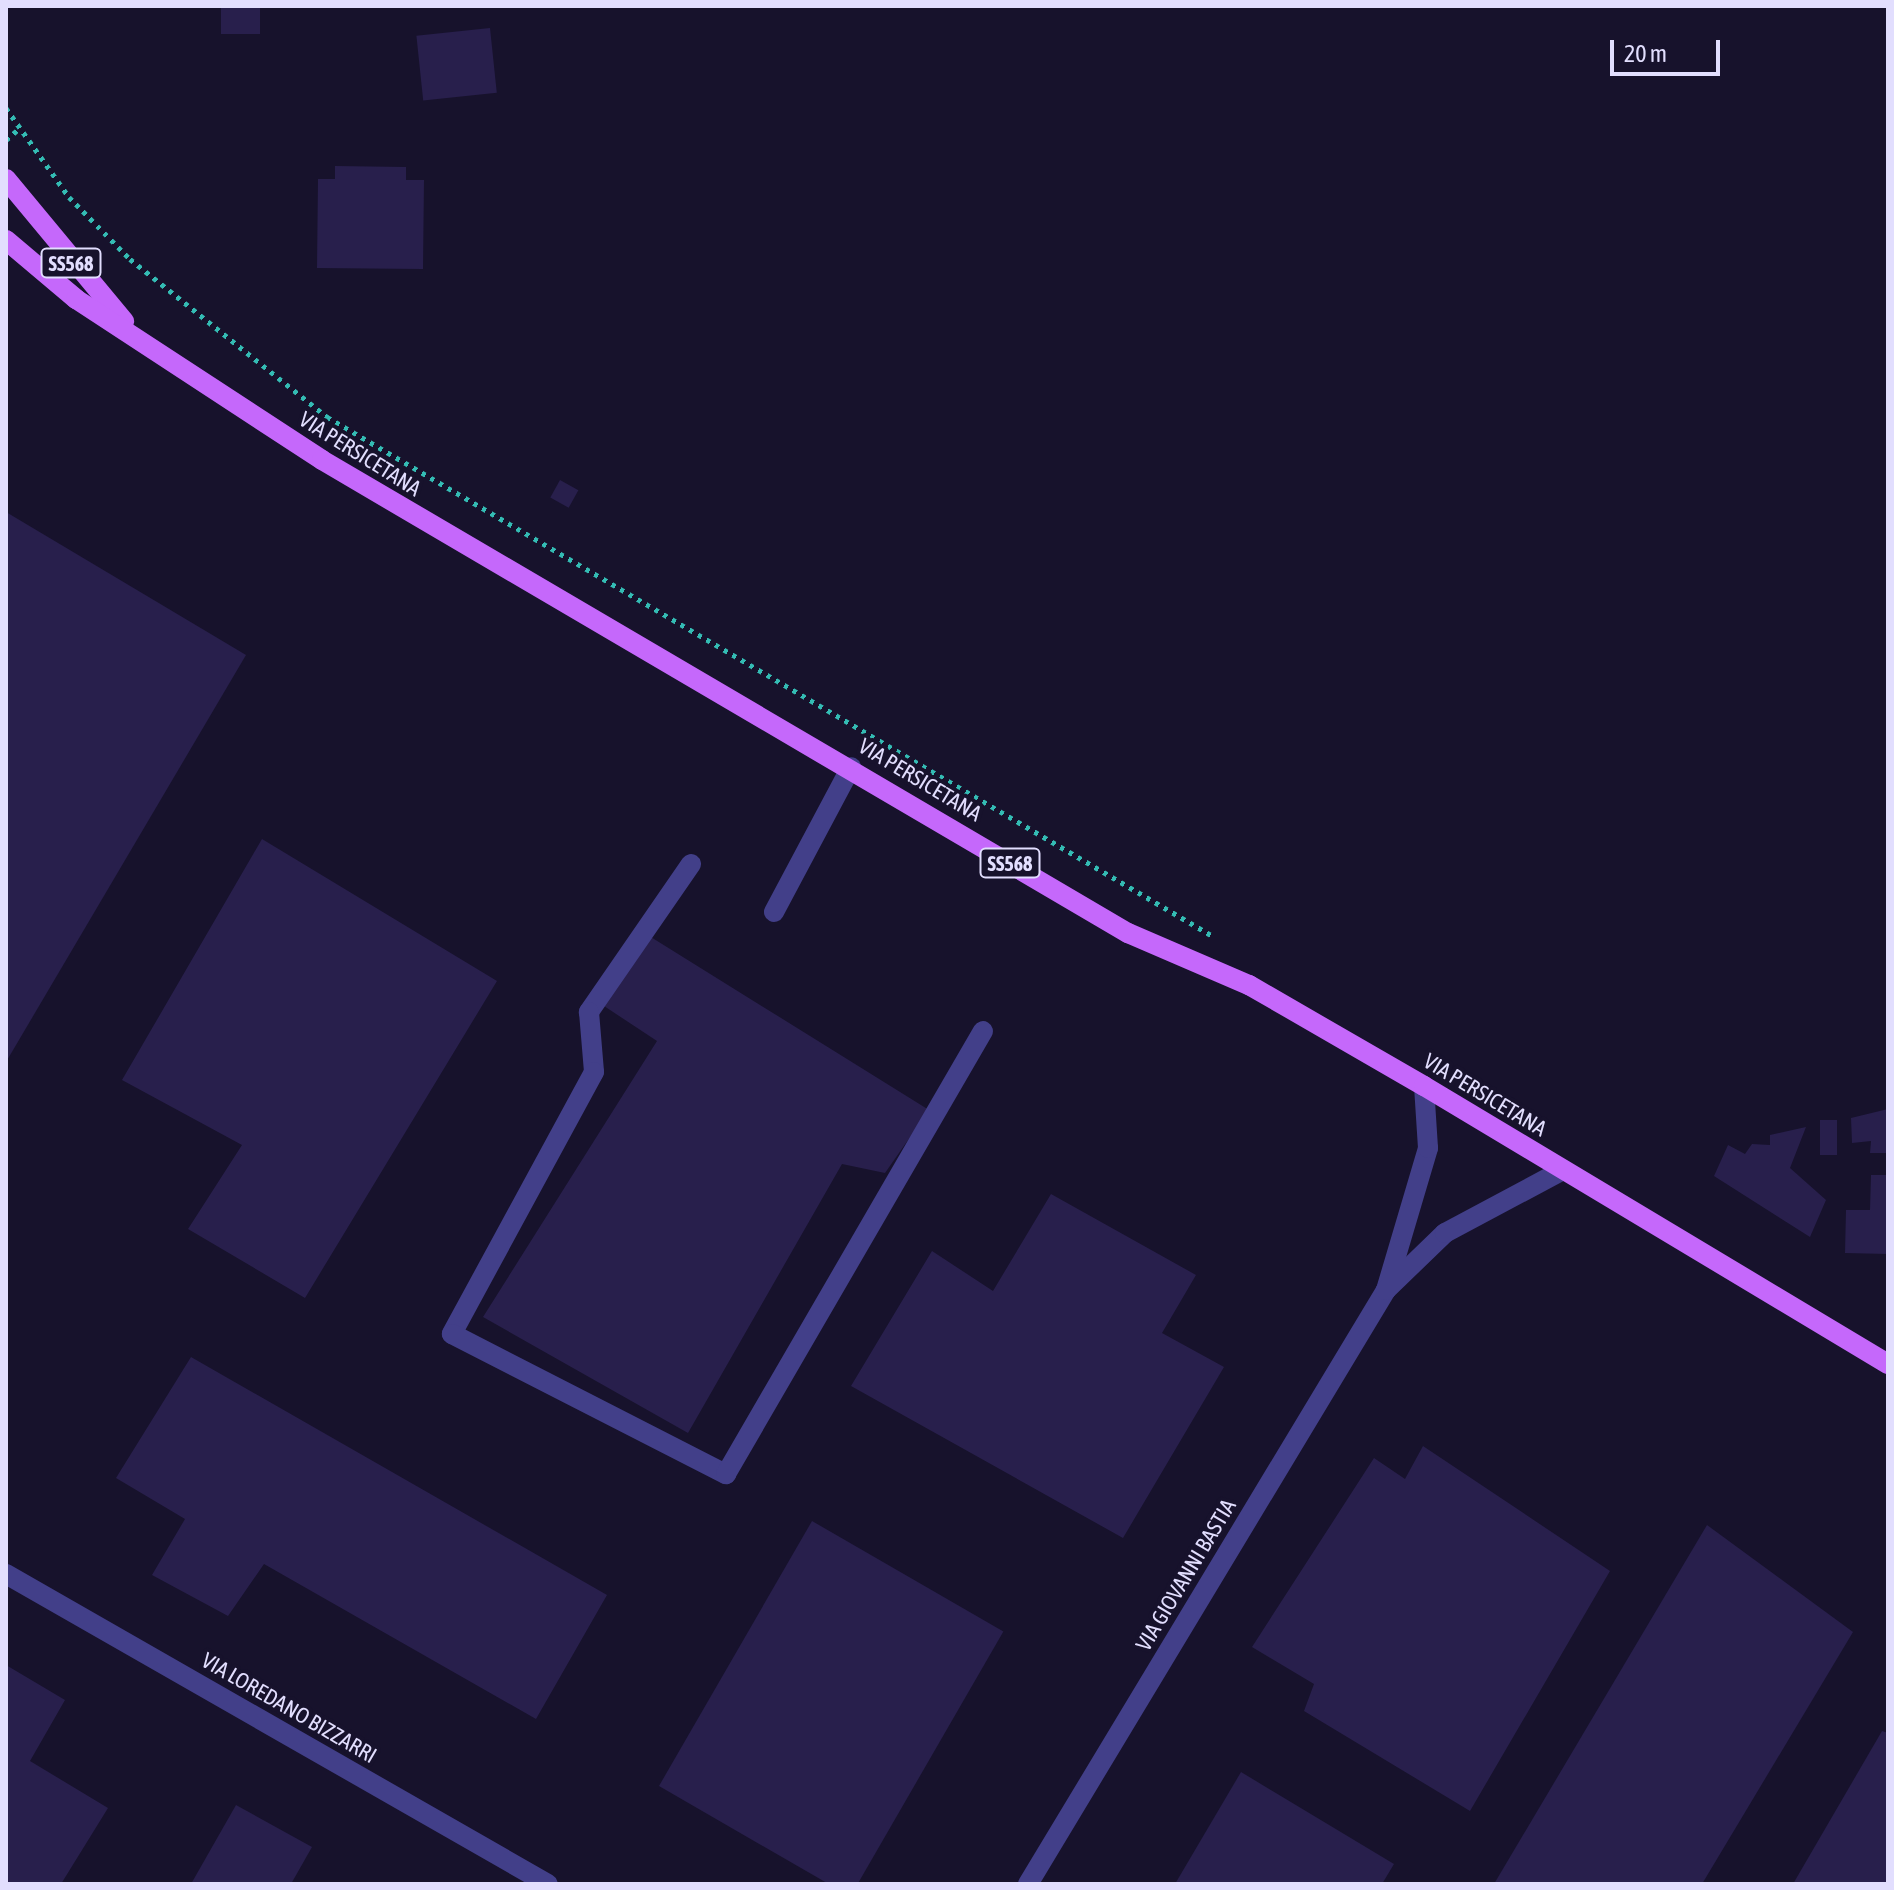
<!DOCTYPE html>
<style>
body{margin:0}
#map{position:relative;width:1894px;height:1890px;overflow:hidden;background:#17122c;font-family:"Asap Condensed",sans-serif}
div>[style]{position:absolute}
.building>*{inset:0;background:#281f4c;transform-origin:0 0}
.path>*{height:5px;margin-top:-2.5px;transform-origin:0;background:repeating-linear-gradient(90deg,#34bcb4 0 4px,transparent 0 10px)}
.minor>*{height:20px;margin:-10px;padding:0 10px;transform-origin:10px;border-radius:10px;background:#423f89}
.major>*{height:20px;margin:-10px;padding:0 10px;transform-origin:10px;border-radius:10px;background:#c568fb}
span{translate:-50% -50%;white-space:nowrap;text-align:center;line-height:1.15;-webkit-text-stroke:8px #17122c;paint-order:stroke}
.shield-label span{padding:2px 6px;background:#17122c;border:2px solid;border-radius:6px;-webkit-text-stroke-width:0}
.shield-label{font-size:20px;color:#e2defe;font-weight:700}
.street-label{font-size:22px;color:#e2defe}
.frame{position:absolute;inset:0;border:8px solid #e2defe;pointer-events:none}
.scale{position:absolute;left:1610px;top:40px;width:110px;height:36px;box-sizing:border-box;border:4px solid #e2defe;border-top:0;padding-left:10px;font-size:24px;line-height:28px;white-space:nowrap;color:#e2defe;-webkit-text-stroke:6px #17122c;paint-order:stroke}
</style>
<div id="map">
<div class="building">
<i style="left:221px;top:6px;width:39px;height:28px"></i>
<i style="left:490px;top:28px;width:65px;height:74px;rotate:84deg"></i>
<i style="clip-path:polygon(335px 166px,406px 167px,406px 180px,424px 180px,423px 269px,317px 268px,318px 179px,335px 179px)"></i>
<i style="left:560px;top:480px;width:21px;height:20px;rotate:29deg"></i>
<i style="clip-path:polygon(6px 512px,246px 655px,6px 1062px)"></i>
<i style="clip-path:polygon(262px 839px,497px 981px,305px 1298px,188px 1229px,242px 1145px,122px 1080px)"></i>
<i style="clip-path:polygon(646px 934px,929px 1110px,885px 1173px,842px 1164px,688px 1433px,483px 1317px,657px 1041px,604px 1006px)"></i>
<i style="clip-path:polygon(1888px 1109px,1888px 1153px,1870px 1153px,1871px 1141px,1852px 1143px,1851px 1118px)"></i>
<i style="left:1837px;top:1120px;width:35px;height:17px;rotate:90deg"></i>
<i style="clip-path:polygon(1806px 1127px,1790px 1168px,1826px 1200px,1810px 1237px,1714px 1176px,1728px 1145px,1745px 1154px,1752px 1144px,1770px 1145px,1770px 1135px)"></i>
<i style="clip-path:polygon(1871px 1175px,1888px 1175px,1888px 1254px,1845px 1253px,1846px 1210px,1870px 1210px)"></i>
<i style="clip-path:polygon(1051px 1194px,1196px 1275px,1162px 1333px,1224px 1367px,1123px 1538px,851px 1386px,932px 1251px,993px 1291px)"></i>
<i style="clip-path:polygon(191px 1357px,607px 1595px,536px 1719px,264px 1564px,228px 1616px,152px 1575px,185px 1519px,116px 1478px)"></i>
<i style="clip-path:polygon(1423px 1446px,1610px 1571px,1470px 1811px,1304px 1711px,1314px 1684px,1252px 1647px,1374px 1458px,1405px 1479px)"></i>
<i style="left:812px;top:1521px;width:221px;height:306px;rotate:30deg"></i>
<i style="clip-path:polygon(1707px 1525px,1853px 1632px,1702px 1884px,1494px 1884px)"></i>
<i style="clip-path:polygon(6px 1665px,65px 1700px,30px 1761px,108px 1808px,61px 1884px,6px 1884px)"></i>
<i style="clip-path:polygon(1882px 1731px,1888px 1733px,1888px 1884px,1793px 1884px)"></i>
<i style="clip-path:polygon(1241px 1772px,1394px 1864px,1382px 1884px,1175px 1884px)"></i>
<i style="clip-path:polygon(236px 1805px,312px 1847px,291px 1884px,191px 1884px)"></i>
</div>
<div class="path">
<i style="left:6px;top:108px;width:109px;rotate:54.7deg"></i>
<i style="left:69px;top:197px;width:87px;rotate:45.5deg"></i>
<i style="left:130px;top:259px;width:253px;rotate:38.7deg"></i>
<i style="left:327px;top:417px;width:1025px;rotate:30.37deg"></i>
<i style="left:6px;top:140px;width:18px;rotate:-41deg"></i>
</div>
<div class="minor">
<i style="left:691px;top:864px;width:180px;rotate:124.6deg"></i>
<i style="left:589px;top:1012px;width:60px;rotate:85.2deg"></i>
<i style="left:594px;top:1072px;width:298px;rotate:118.5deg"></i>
<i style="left:452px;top:1334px;width:308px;rotate:27.1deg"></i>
<i style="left:726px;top:1474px;width:512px;rotate:-59.88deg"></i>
<i style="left:774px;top:912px;width:164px;rotate:-62deg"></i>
<i style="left:1386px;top:1290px;width:148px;rotate:-73.5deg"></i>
<i style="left:1428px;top:1148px;width:62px;rotate:-93.7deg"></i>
<i style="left:6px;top:1574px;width:624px;rotate:29.77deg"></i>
<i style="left:1028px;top:1884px;width:694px;rotate:-58.92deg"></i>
<i style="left:1386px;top:1290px;width:82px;rotate:-44deg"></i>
<i style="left:1445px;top:1233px;width:134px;rotate:-28.1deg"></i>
</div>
<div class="major">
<i style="left:6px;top:179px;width:185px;rotate:50.3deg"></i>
<i style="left:6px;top:240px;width:92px;rotate:40.1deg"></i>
<i style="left:76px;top:299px;width:294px;rotate:33.2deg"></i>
<i style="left:322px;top:460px;width:935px;rotate:30.41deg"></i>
<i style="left:1128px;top:933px;width:132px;rotate:23.3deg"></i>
<i style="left:1249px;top:985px;width:202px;rotate:30deg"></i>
<i style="left:1424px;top:1086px;width:541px;rotate:30.93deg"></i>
</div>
<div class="shield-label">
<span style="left:71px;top:263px">SS568</span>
<span style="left:1010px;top:863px">SS568</span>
</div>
<div class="street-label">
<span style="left:360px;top:454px;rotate:32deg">VIA PERSICETANA</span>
<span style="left:920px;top:780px;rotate:31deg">VIA PERSICETANA</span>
<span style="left:1485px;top:1095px;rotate:31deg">VIA PERSICETANA</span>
<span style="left:1186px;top:1575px;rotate:-59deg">VIA GIOVANNI BASTIA</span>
<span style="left:289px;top:1708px;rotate:30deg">VIA LOREDANO BIZZARRI</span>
</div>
<div class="frame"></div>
<div class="scale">20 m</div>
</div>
